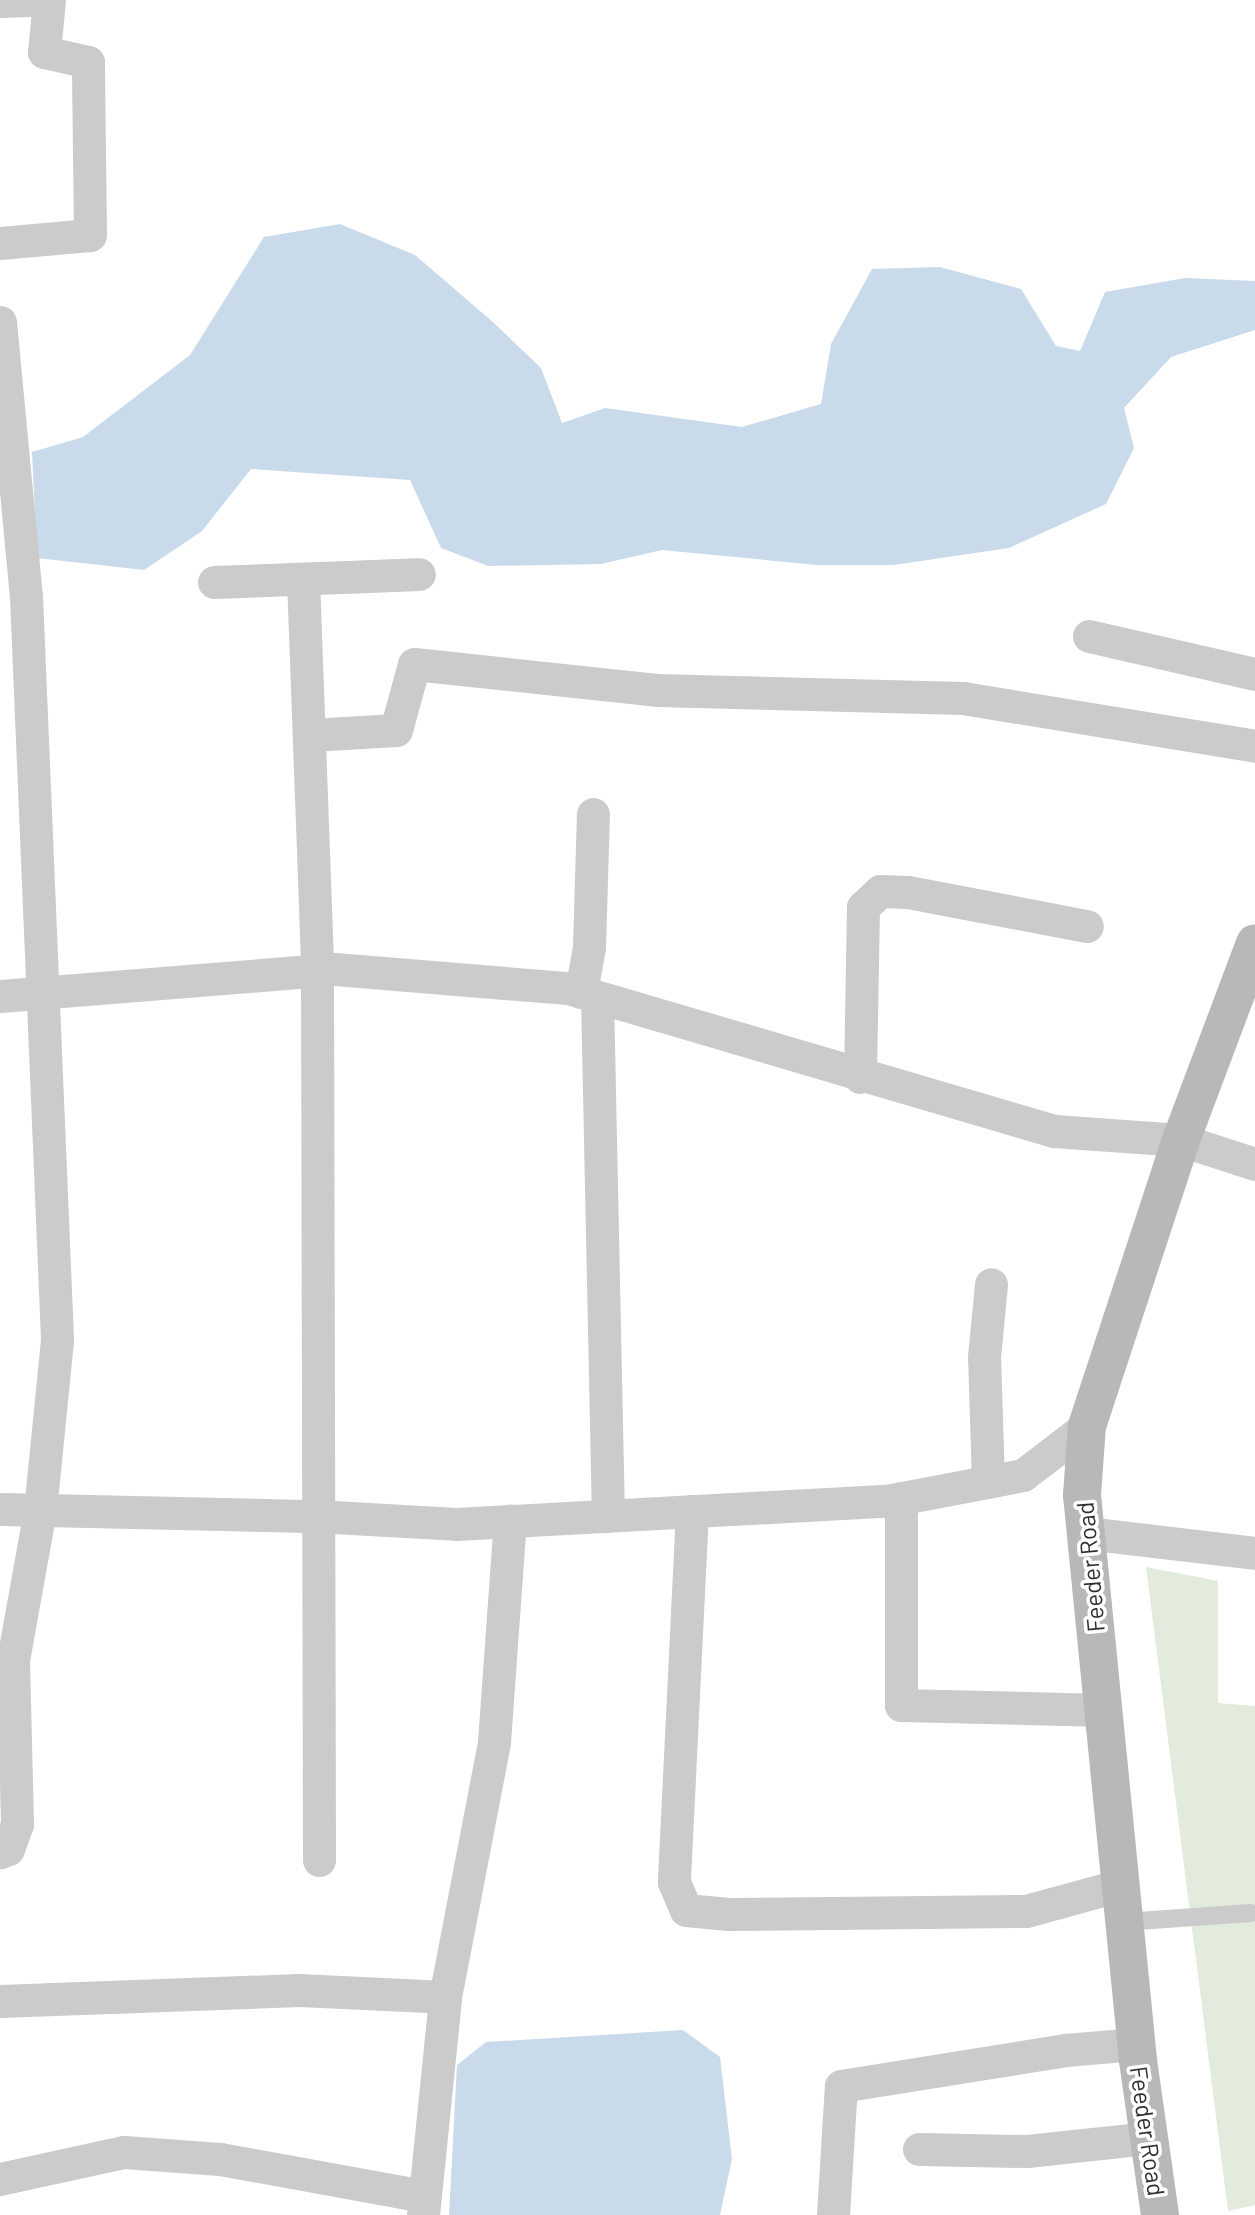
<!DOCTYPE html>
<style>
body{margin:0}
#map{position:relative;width:1255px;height:2215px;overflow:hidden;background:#fff;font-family:Barlow,sans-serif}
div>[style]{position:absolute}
.green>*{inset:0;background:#e3ebdc}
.water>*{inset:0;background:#c9dbea}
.lane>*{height:18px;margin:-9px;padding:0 9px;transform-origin:9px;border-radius:9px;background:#cbcbcb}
.street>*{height:33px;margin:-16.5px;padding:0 16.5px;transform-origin:16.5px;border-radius:16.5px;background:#cbcbcb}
.secondary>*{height:38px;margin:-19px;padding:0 19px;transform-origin:19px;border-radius:19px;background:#b8b8b8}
span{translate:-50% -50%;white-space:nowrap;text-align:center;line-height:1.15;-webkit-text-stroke:7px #fff;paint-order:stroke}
.street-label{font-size:24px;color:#2e2e2e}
</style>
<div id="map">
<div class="green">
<i style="clip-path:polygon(1146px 1567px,1218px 1581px,1218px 1703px,1255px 1706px,1255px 2205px,1228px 2211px)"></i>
</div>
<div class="water">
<i style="clip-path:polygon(340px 224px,415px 255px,494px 323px,541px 368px,562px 423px,605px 408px,742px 427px,821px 404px,831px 344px,872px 269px,940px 267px,1021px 289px,1056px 346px,1080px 351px,1105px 292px,1185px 278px,1255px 281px,1255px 330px,1171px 357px,1124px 408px,1134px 448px,1106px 504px,1009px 548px,894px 565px,817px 565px,662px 550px,601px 564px,488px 566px,441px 548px,410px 480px,251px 469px,202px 531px,144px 570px,37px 558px,32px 452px,83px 437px,190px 355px,264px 237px)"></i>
<i style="clip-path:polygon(683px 2030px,720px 2057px,732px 2159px,720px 2215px,449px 2215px,457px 2065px,486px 2042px)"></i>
</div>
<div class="lane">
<i style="left:1124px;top:1922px;width:127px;rotate:-4.1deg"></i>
</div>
<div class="street">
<i style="left:0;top:1px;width:31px;rotate:-2deg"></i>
<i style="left:0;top:243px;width:90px;rotate:-5.1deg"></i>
<i style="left:90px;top:235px;width:173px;rotate:-90.7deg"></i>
<i style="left:88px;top:62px;width:45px;rotate:-167.2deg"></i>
<i style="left:44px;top:52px;width:52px;rotate:-84.5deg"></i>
<i style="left:0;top:322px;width:275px;rotate:84.6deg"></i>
<i style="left:26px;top:596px;width:745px;rotate:87.61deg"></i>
<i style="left:57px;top:1340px;width:171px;rotate:95.7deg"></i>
<i style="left:40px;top:1510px;width:152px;rotate:100.2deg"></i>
<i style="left:13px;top:1660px;width:164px;rotate:88.6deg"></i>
<i style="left:17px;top:1824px;width:27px;rotate:110deg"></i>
<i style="left:8px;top:1849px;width:9px;rotate:159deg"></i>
<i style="left:303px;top:579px;width:391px;rotate:87.9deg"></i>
<i style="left:317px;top:970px;width:890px;rotate:89.87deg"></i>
<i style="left:214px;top:582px;width:205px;rotate:-2.2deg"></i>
<i style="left:1089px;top:636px;width:170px;rotate:12.9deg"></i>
<i style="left:310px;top:735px;width:86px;rotate:-3.3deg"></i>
<i style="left:396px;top:730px;width:68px;rotate:-74.7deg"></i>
<i style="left:414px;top:664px;width:244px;rotate:6.1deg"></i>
<i style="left:657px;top:690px;width:306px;rotate:1.5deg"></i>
<i style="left:963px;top:698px;width:296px;rotate:9.3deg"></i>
<i style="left:581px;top:992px;width:46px;rotate:-79.9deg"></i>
<i style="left:589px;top:947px;width:133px;rotate:-88.3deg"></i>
<i style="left:0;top:996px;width:336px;rotate:-4.6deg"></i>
<i style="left:335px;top:969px;width:234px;rotate:4.7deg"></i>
<i style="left:568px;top:988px;width:507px;rotate:16.4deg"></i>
<i style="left:1054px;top:1131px;width:127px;rotate:4.1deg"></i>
<i style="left:1181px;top:1140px;width:78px;rotate:18deg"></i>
<i style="left:597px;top:997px;width:519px;rotate:88.79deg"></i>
<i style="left:860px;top:1077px;width:170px;rotate:-89deg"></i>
<i style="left:863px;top:907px;width:23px;rotate:-43deg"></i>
<i style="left:880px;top:891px;width:28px;rotate:2deg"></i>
<i style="left:908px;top:892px;width:182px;rotate:10.8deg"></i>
<i style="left:988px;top:1482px;width:125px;rotate:-91.8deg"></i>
<i style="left:984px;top:1357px;width:73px;rotate:-84.5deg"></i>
<i style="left:901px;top:1498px;width:207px;rotate:90deg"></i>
<i style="left:901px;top:1705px;width:203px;rotate:1.4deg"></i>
<i style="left:0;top:1509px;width:315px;rotate:1.3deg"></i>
<i style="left:315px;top:1516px;width:141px;rotate:3.2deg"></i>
<i style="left:456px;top:1524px;width:432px;rotate:-3.1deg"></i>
<i style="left:887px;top:1501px;width:138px;rotate:-10.8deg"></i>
<i style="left:1023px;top:1475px;width:81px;rotate:-37.4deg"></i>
<i style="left:692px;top:1511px;width:371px;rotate:92.8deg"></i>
<i style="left:674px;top:1882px;width:30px;rotate:67deg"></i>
<i style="left:686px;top:1910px;width:43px;rotate:5.3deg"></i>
<i style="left:729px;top:1914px;width:297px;rotate:-0.6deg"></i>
<i style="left:1026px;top:1911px;width:98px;rotate:-15.3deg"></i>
<i style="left:1086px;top:1533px;width:170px;rotate:6.7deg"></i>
<i style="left:0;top:2001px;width:299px;rotate:-2.1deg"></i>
<i style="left:299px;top:1990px;width:146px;rotate:2.7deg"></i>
<i style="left:919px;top:2149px;width:108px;rotate:1.1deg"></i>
<i style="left:1027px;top:2151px;width:123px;rotate:-6.1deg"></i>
<i style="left:0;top:2179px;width:127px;rotate:-12.3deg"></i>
<i style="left:124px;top:2152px;width:96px;rotate:4.2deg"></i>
<i style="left:220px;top:2159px;width:207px;rotate:10.3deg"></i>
<i style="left:423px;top:2215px;width:219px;rotate:-84.2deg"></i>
<i style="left:445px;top:1997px;width:260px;rotate:-79.1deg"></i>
<i style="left:494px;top:1742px;width:222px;rotate:-85.9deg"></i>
<i style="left:833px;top:2215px;width:129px;rotate:-86.5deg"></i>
<i style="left:841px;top:2086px;width:227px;rotate:-9.1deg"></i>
<i style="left:1065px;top:2050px;width:71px;rotate:-4.8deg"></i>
</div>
<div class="secondary">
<i style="left:1160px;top:2215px;width:157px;rotate:-98.1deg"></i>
<i style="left:1138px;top:2060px;width:568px;rotate:-95.66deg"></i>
<i style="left:1082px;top:1495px;width:69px;rotate:-85.9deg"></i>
<i style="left:1087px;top:1426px;width:301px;rotate:-71.8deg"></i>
<i style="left:1181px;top:1140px;width:210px;rotate:-69.4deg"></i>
</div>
<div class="street-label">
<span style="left:1090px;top:1567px;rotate:-95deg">Feeder Road</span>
<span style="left:1148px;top:2131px;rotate:82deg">Feeder Road</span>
</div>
</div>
